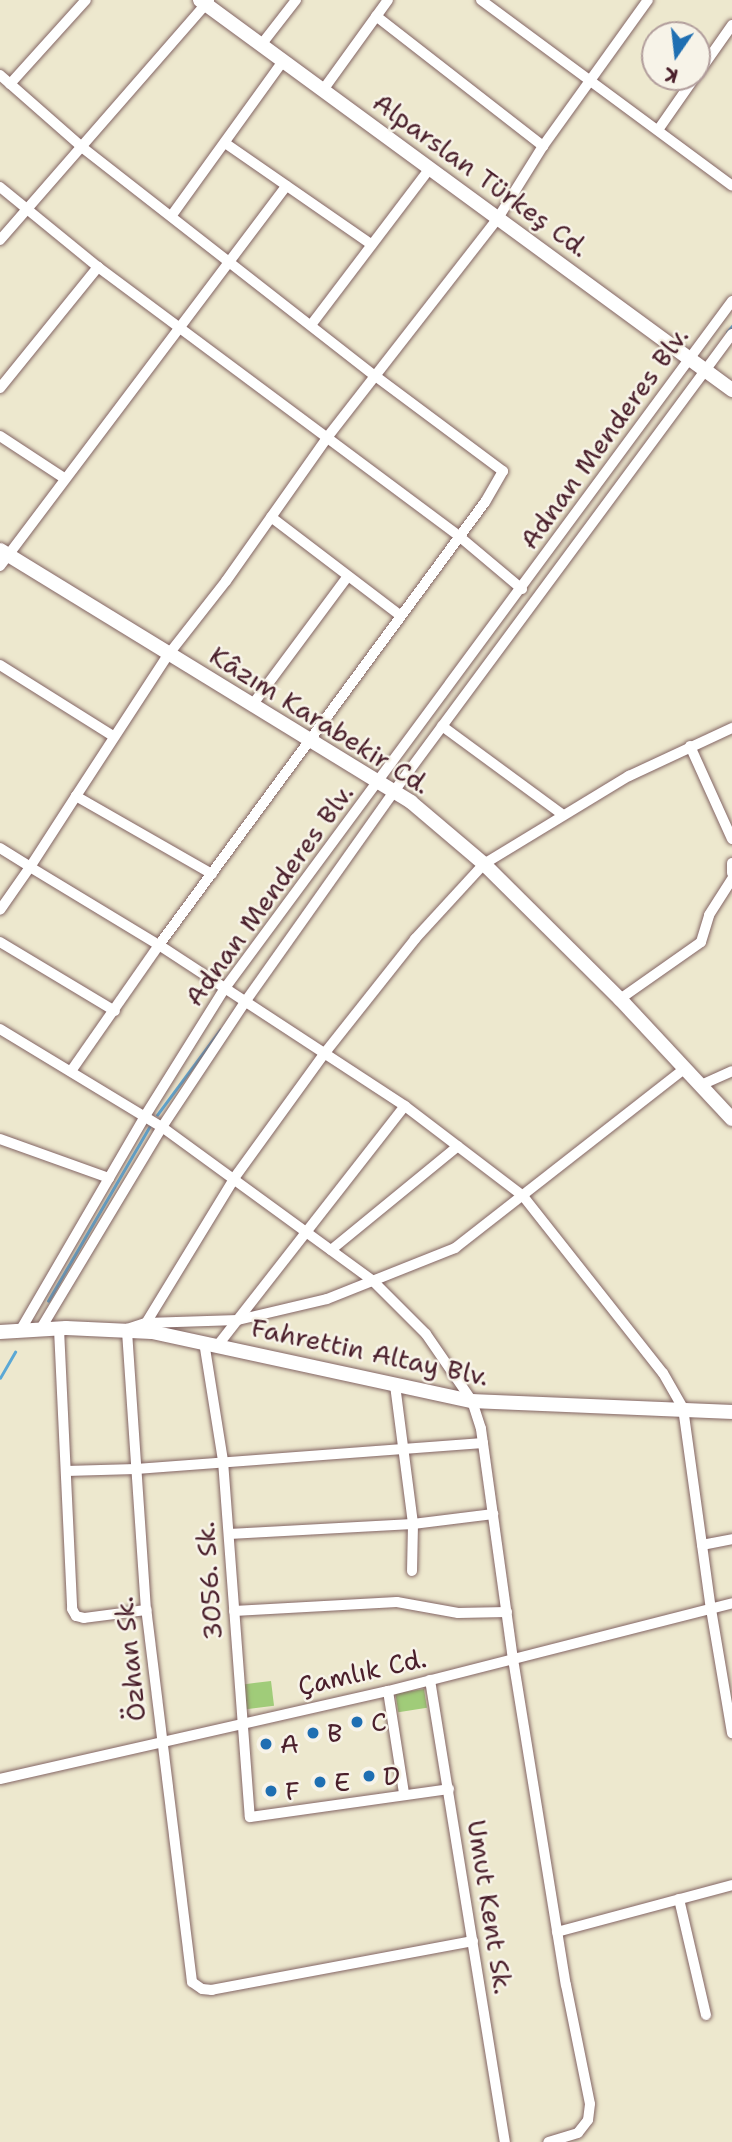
<!DOCTYPE html>
<meta charset="utf-8">
<style>
body{margin:0}
#map{position:relative;width:732px;height:2142px;overflow:hidden;background:#ede8ce;font-family:"Shantell Sans",sans-serif}
div>[style]{position:absolute}
.green>*{inset:0;background:#a0cc79;transform-origin:0 0}
.stream>*{height:2.5px;margin:-1.25px;padding:0 1.25px;transform-origin:1.25px;border-radius:1.25px;background:#5ba8d5}
.roads{filter:drop-shadow(0 0 2px #836564) drop-shadow(0 0 2px #836564)}
.minor>*{height:10px;margin:-5px;padding:0 5px;transform-origin:5px;border-radius:5px;background:#fff}
.tertiary>*{height:14px;margin:-7px;padding:0 7px;transform-origin:7px;border-radius:7px;background:#fff}
.dots>*{width:19px;height:19px;translate:-50% -50%;box-sizing:border-box;border:4px solid #f7f3e8;border-radius:50%}
span{translate:-50% -50%;white-space:nowrap;text-align:center;line-height:1.15;-webkit-text-stroke:5px #f7f3e8;paint-order:stroke}
.street-label{font-size:26px;color:#4a1f2b}
.poi-label{font-size:26px;color:#4a1f2b}
.left{translate:0 -50%;text-align:left}
.north{position:absolute;left:641px;top:21px;width:70px;height:70px;box-sizing:border-box;background:#f7f3e8;border:2px solid #b29e9c;border-radius:50%;rotate:194deg;font-size:19px;font-weight:700;line-height:28px;text-align:center;color:#4a1f2b}
.north::after{content:'';display:block;margin:auto;width:24px;height:32px;background:#1f6fb2;clip-path:polygon(50% 0,100% 100%,50% 72%,0 100%)}
</style>
<div id="map">
<div class="green">
<i style="left:271px;top:1681px;width:25px;height:32px;rotate:83deg"></i>
<i style="left:424px;top:1689px;width:19px;height:29px;rotate:81deg"></i>
</div>
<div class="stream">
<i style="left:727px;top:332px;width:8px;rotate:-50deg"></i>
<i style="left:157px;top:1115px;width:106px;rotate:-53.5deg"></i>
<i style="left:48px;top:1301px;width:203px;rotate:-59.8deg"></i>
<i style="left:0;top:1378px;width:30px;rotate:-60deg"></i>
</div>
<div class="roads">
<div class="minor">
<i style="left:481px;top:0;width:312px;rotate:36.5deg"></i>
<i style="left:376px;top:16px;width:212px;rotate:37.9deg"></i>
<i style="left:261px;top:45px;width:57px;rotate:-52.1deg"></i>
<i style="left:0;top:75px;width:111px;rotate:41.3deg"></i>
<i style="left:83px;top:148px;width:369px;rotate:38deg"></i>
<i style="left:374px;top:375px;width:161px;rotate:36.7deg"></i>
<i style="left:503px;top:471px;width:36px;rotate:120deg"></i>
<i style="left:485px;top:502px;width:550px;rotate:126.35deg"></i>
<i style="left:159px;top:945px;width:154px;rotate:124.9deg"></i>
<i style="left:697px;top:75px;width:61px;rotate:-55deg"></i>
<i style="left:10px;top:84px;width:113px;rotate:-47.9deg"></i>
<i style="left:323px;top:90px;width:111px;rotate:-54.2deg"></i>
<i style="left:658px;top:130px;width:65px;rotate:-55.1deg"></i>
<i style="left:225px;top:143px;width:178px;rotate:34.7deg"></i>
<i style="left:0;top:187px;width:127px;rotate:39.2deg"></i>
<i style="left:98px;top:267px;width:452px;rotate:36.7deg"></i>
<i style="left:460px;top:537px;width:81px;rotate:40deg"></i>
<i style="left:172px;top:215px;width:190px;rotate:-54.2deg"></i>
<i style="left:0;top:240px;width:318px;rotate:-48.9deg"></i>
<i style="left:311px;top:325px;width:197px;rotate:-52.8deg"></i>
<i style="left:0;top:388px;width:156px;rotate:-51deg"></i>
<i style="left:0;top:436px;width:77px;rotate:33.3deg"></i>
<i style="left:271px;top:517px;width:163px;rotate:37.3deg"></i>
<i style="left:0;top:566px;width:476px;rotate:-53deg"></i>
<i style="left:0;top:665px;width:133px;rotate:32.1deg"></i>
<i style="left:253px;top:704px;width:159px;rotate:-53.4deg"></i>
<i style="left:442px;top:726px;width:150px;rotate:36.3deg"></i>
<i style="left:690px;top:746px;width:102px;rotate:65.7deg"></i>
<i style="left:76px;top:796px;width:168px;rotate:-56.9deg"></i>
<i style="left:168px;top:655px;width:94px;rotate:-51.9deg"></i>
<i style="left:226px;top:581px;width:174px;rotate:-54.8deg"></i>
<i style="left:326px;top:439px;width:280px;rotate:-52.1deg"></i>
<i style="left:498px;top:218px;width:85px;rotate:-58deg"></i>
<i style="left:543px;top:146px;width:180px;rotate:-54.3deg"></i>
<i style="left:0;top:848px;width:36px;rotate:32deg"></i>
<i style="left:30px;top:867px;width:52px;rotate:124.9deg"></i>
<i style="left:732px;top:863px;width:10px;rotate:90deg"></i>
<i style="left:212px;top:874px;width:157px;rotate:-150.2deg"></i>
<i style="left:76px;top:796px;width:85px;rotate:122.9deg"></i>
<i style="left:30px;top:867px;width:151px;rotate:31.2deg"></i>
<i style="left:159px;top:945px;width:294px;rotate:33.2deg"></i>
<i style="left:405px;top:1106px;width:148px;rotate:37.3deg"></i>
<i style="left:523px;top:1196px;width:226px;rotate:51.7deg"></i>
<i style="left:663px;top:1373px;width:40px;rotate:60.3deg"></i>
<i style="left:683px;top:1408px;width:203px;rotate:82.1deg"></i>
<i style="left:711px;top:1609px;width:126px;rotate:80.4deg"></i>
<i style="left:0;top:942px;width:134px;rotate:31deg"></i>
<i style="left:620px;top:999px;width:99px;rotate:-35.1deg"></i>
<i style="left:701px;top:942px;width:28px;rotate:-73deg"></i>
<i style="left:709px;top:915px;width:43px;rotate:-57.4deg"></i>
<i style="left:0;top:1029px;width:189px;rotate:31.2deg"></i>
<i style="left:162px;top:1127px;width:261px;rotate:36.1deg"></i>
<i style="left:373px;top:1281px;width:75px;rotate:45deg"></i>
<i style="left:426px;top:1334px;width:81px;rotate:55.5deg"></i>
<i style="left:472px;top:1401px;width:29px;rotate:72deg"></i>
<i style="left:481px;top:1429px;width:232px;rotate:82.1deg"></i>
<i style="left:513px;top:1659px;width:330px;rotate:80.8deg"></i>
<i style="left:566px;top:1985px;width:121px;rotate:78.6deg"></i>
<i style="left:590px;top:2104px;width:16px;rotate:97deg"></i>
<i style="left:588px;top:2120px;width:16px;rotate:128deg"></i>
<i style="left:578px;top:2133px;width:31px;rotate:163deg"></i>
<i style="left:701px;top:1085px;width:34px;rotate:-24deg"></i>
<i style="left:0;top:1139px;width:116px;rotate:19.7deg"></i>
<i style="left:331px;top:1250px;width:164px;rotate:-39.3deg"></i>
<i style="left:146px;top:1323px;width:171px;rotate:-58.6deg"></i>
<i style="left:235px;top:1177px;width:152px;rotate:-54.1deg"></i>
<i style="left:324px;top:1054px;width:147px;rotate:-51.6deg"></i>
<i style="left:415px;top:939px;width:102px;rotate:-47.4deg"></i>
<i style="left:484px;top:864px;width:170px;rotate:-31.3deg"></i>
<i style="left:629px;top:776px;width:114px;rotate:-25deg"></i>
<i style="left:59px;top:1329px;width:280px;rotate:87.3deg"></i>
<i style="left:72px;top:1609px;width:8px;rotate:60deg"></i>
<i style="left:76px;top:1616px;width:8px;rotate:14deg"></i>
<i style="left:84px;top:1618px;width:63px;rotate:-7.4deg"></i>
<i style="left:40px;top:1330px;width:237px;rotate:-59deg"></i>
<i style="left:162px;top:1127px;width:150px;rotate:-56.4deg"></i>
<i style="left:245px;top:1002px;width:260px;rotate:-54.7deg"></i>
<i style="left:395px;top:790px;width:567px;rotate:-53.53deg"></i>
<i style="left:20px;top:1331px;width:249px;rotate:-59.8deg"></i>
<i style="left:145px;top:1116px;width:151px;rotate:-58deg"></i>
<i style="left:225px;top:988px;width:854px;rotate:-53.57deg"></i>
<i style="left:204px;top:1342px;width:121px;rotate:80.9deg"></i>
<i style="left:223px;top:1461px;width:357px;rotate:85.7deg"></i>
<i style="left:250px;top:1817px;width:201px;rotate:-8deg"></i>
<i style="left:218px;top:1345px;width:303px;rotate:-52deg"></i>
<i style="left:395px;top:1385px;width:140px;rotate:82.6deg"></i>
<i style="left:413px;top:1524px;width:47px;rotate:91.2deg"></i>
<i style="left:66px;top:1471px;width:70px;rotate:-1.6deg"></i>
<i style="left:136px;top:1469px;width:348px;rotate:-4.3deg"></i>
<i style="left:229px;top:1534px;width:184px;rotate:-3.1deg"></i>
<i style="left:413px;top:1524px;width:81px;rotate:-7.1deg"></i>
<i style="left:702px;top:1545px;width:31px;rotate:-11deg"></i>
<i style="left:234px;top:1611px;width:163px;rotate:-3.2deg"></i>
<i style="left:397px;top:1602px;width:62px;rotate:10.2deg"></i>
<i style="left:458px;top:1613px;width:49px;rotate:-1.2deg"></i>
<i style="left:430px;top:1680px;width:468px;rotate:80.8deg"></i>
<i style="left:388px;top:1691px;width:103px;rotate:81.1deg"></i>
<i style="left:0;top:1779px;width:398px;rotate:-12.8deg"></i>
<i style="left:388px;top:1691px;width:355px;rotate:-14.3deg"></i>
<i style="left:679px;top:1899px;width:119px;rotate:76.9deg"></i>
<i style="left:557px;top:1932px;width:181px;rotate:-15deg"></i>
<i style="left:473px;top:1941px;width:266px;rotate:169.4deg"></i>
<i style="left:212px;top:1990px;width:10px;rotate:-174deg"></i>
<i style="left:202px;top:1989px;width:12px;rotate:-145deg"></i>
<i style="left:192px;top:1982px;width:375px;rotate:-97deg"></i>
<i style="left:146px;top:1610px;width:282px;rotate:-93.9deg"></i>
<i style="left:127px;top:1329px;width:20px;rotate:-18deg"></i>
<i style="left:146px;top:1323px;width:92px;rotate:-1.9deg"></i>
<i style="left:238px;top:1320px;width:91px;rotate:-13.3deg"></i>
<i style="left:327px;top:1299px;width:138px;rotate:-21.7deg"></i>
<i style="left:455px;top:1248px;width:292px;rotate:-38deg"></i>
</div>
<div class="tertiary">
<i style="left:200px;top:0;width:660px;rotate:36.24deg"></i>
<i style="left:0;top:550px;width:482px;rotate:31.5deg"></i>
<i style="left:411px;top:802px;width:96px;rotate:40.3deg"></i>
<i style="left:484px;top:864px;width:192px;rotate:44.8deg"></i>
<i style="left:620px;top:999px;width:164px;rotate:47deg"></i>
<i style="left:0;top:1332px;width:66px;rotate:-3.5deg"></i>
<i style="left:66px;top:1328px;width:86px;rotate:2.7deg"></i>
<i style="left:152px;top:1332px;width:327px;rotate:12.2deg"></i>
<i style="left:472px;top:1401px;width:260px;rotate:2.4deg"></i>
</div>
</div>
<div class="dots">
<i style="left:357px;top:1722px;background:#1f6fb2"></i>
<i style="left:313px;top:1733px;background:#1f6fb2"></i>
<i style="left:266px;top:1744px;background:#1f6fb2"></i>
<i style="left:369px;top:1776px;background:#1f6fb2"></i>
<i style="left:320px;top:1782px;background:#1f6fb2"></i>
<i style="left:271px;top:1791px;background:#1f6fb2"></i>
</div>
<div class="street-label">
<span style="left:481px;top:175px;rotate:36deg">Alparslan Türkeş Cd.</span>
<span style="left:604px;top:438px;rotate:-54deg">Adnan Menderes Blv.</span>
<span style="left:320px;top:720px;rotate:32deg">Kâzım Karabekir Cd.</span>
<span style="left:269px;top:895px;rotate:-54deg">Adnan Menderes Blv.</span>
<span style="left:370px;top:1352px;rotate:12deg">Fahrettin Altay Blv.</span>
<span style="left:209px;top:1581px;rotate:-94deg">3056. Sk.</span>
<span style="left:130px;top:1659px;rotate:-96deg">Özhan Sk.</span>
<span style="left:362px;top:1672px;rotate:-13deg">Çamlık Cd.</span>
<span style="left:490px;top:1907px;rotate:81deg">Umut Kent Sk.</span>
</div>
<div class="poi-label">
<span class="left" style="left:371px;top:1722px">C</span>
<span class="left" style="left:327px;top:1733px">B</span>
<span class="left" style="left:280px;top:1744px">A</span>
<span class="left" style="left:383px;top:1776px">D</span>
<span class="left" style="left:334px;top:1782px">E</span>
<span class="left" style="left:285px;top:1791px">F</span>
</div>
<div class="north">K</div>
</div>
